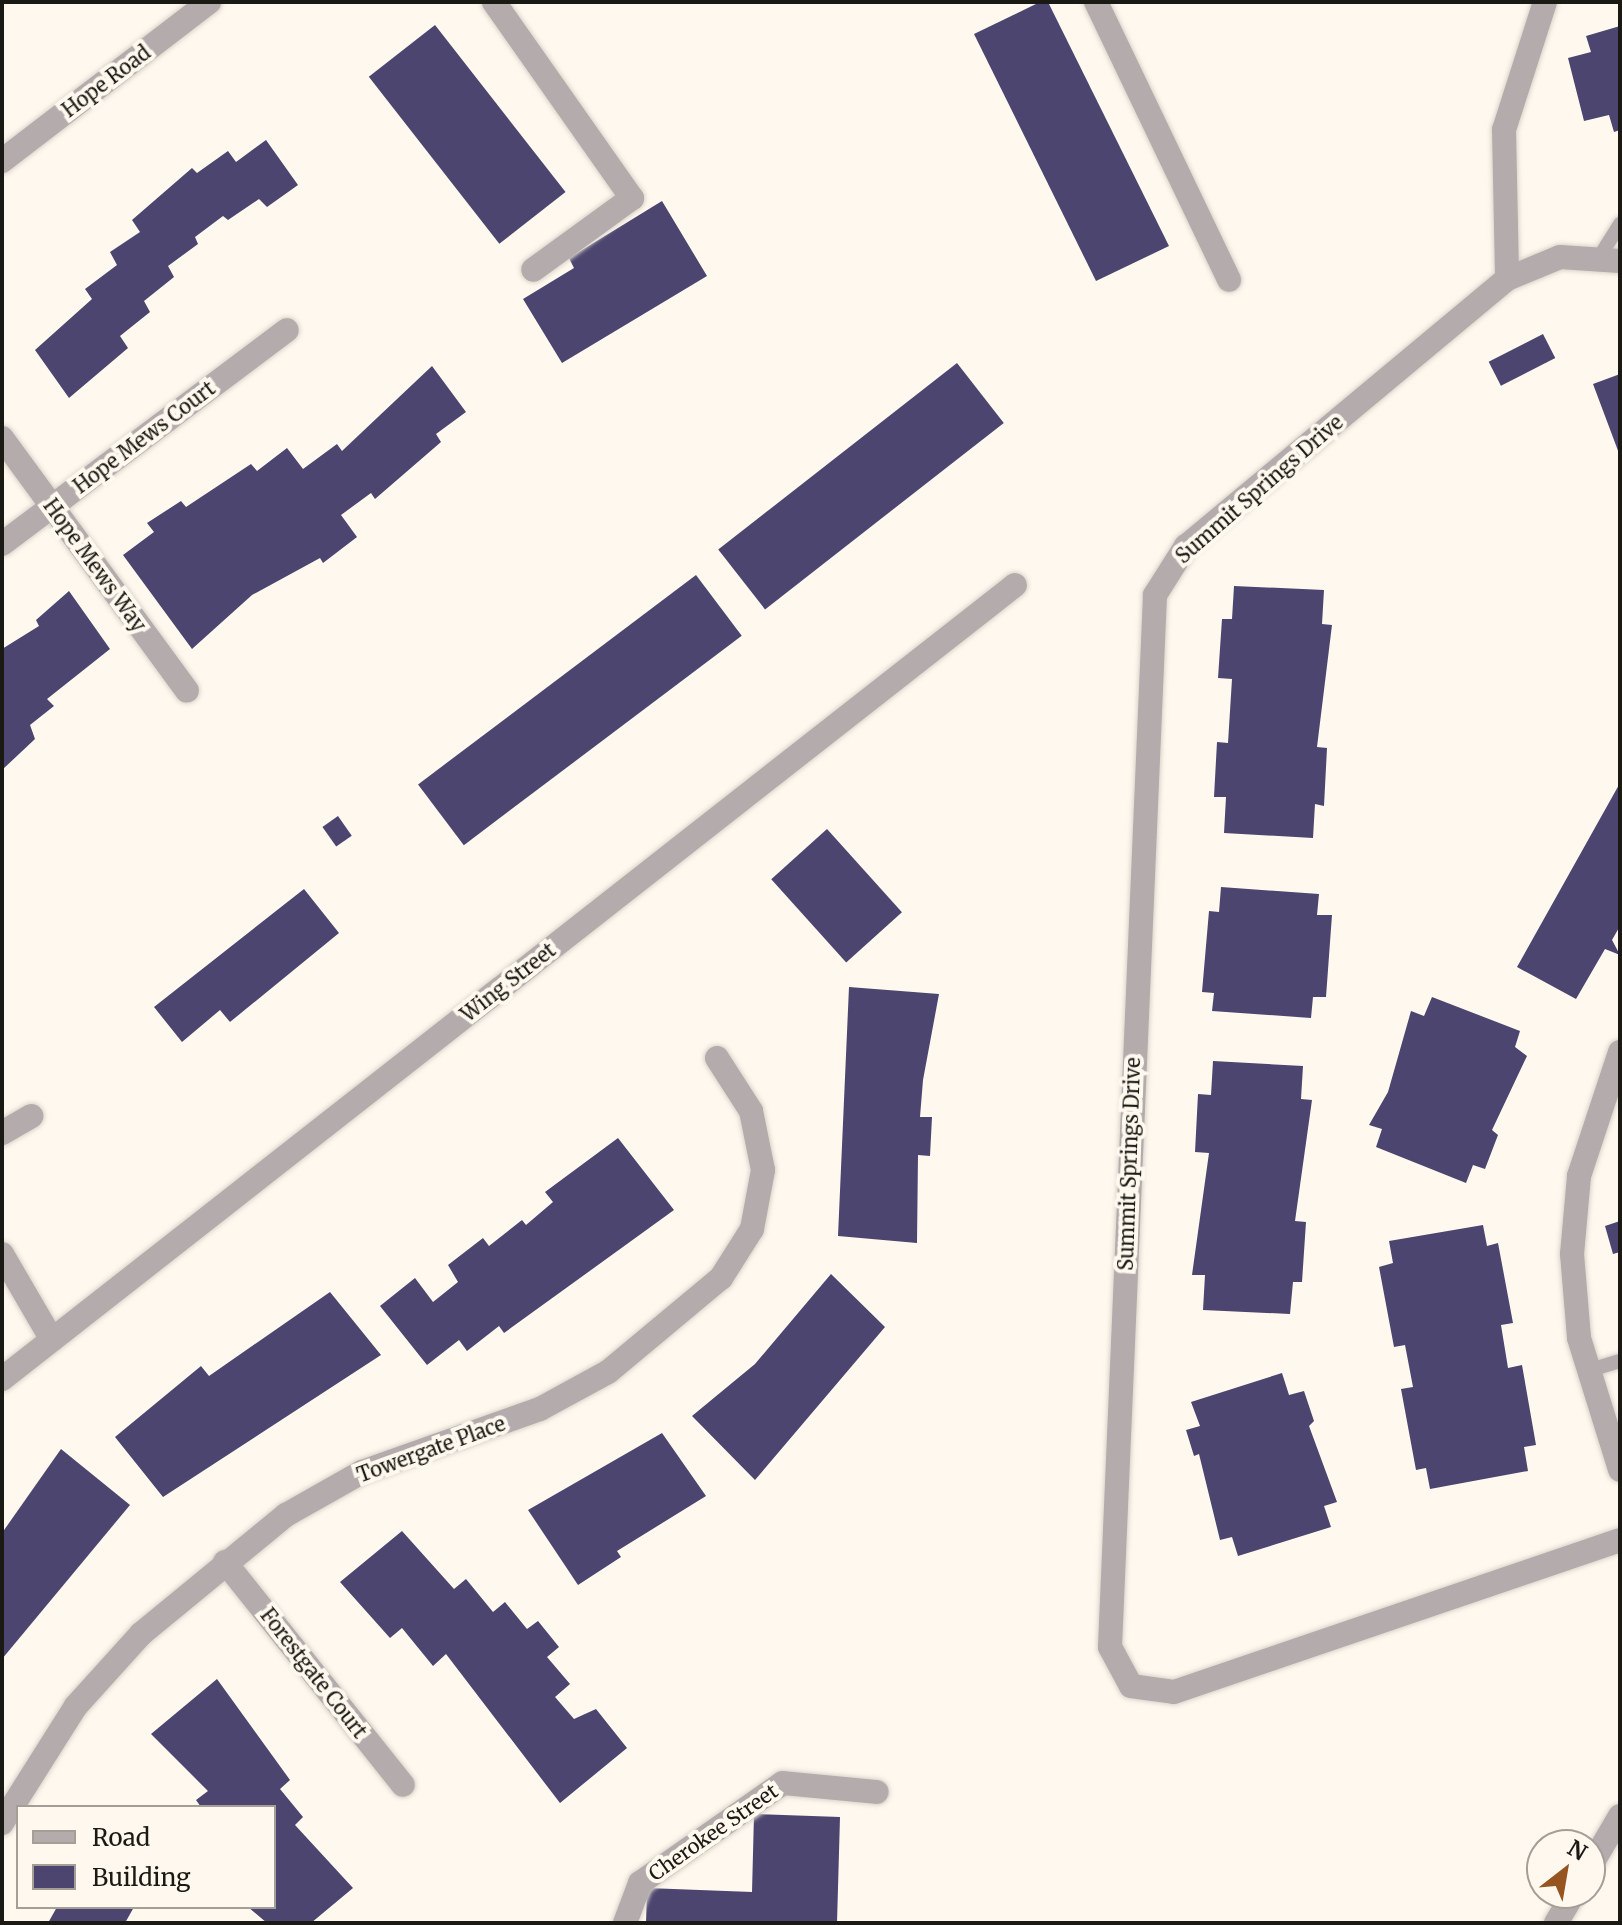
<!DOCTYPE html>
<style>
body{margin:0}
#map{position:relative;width:1622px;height:1925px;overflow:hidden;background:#fef8ee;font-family:Merriweather,serif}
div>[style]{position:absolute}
.building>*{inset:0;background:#4b456f;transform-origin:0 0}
.roads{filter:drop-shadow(0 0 2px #dad4cb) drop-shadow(0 0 2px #dad4cb)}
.lane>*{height:14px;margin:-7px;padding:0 7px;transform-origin:7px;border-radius:7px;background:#b3abac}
.street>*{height:24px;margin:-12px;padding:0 12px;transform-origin:12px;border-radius:12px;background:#b3abac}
span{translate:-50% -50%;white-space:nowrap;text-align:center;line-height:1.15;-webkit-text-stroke:8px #fef8ee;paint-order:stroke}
.street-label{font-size:20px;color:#1b1914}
.frame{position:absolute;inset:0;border:4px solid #1b1914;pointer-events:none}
.legend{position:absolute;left:16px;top:1805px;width:260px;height:104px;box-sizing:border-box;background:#fef8ee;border:2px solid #a39f97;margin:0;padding:10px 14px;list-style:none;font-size:24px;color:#1b1914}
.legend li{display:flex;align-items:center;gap:16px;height:40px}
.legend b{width:40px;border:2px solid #a39f97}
.north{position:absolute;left:1526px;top:1829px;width:80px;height:80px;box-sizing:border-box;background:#fef8ee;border:2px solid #a39f97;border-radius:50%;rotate:31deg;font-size:22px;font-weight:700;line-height:32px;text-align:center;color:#1b1914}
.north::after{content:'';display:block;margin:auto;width:28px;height:36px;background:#965421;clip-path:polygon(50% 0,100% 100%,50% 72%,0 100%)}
</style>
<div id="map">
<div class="building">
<i style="clip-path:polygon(1040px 2px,1048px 2px,1169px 246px,1096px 281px,974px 34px)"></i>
<i style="left:435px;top:25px;width:212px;height:84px;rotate:52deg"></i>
<i style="clip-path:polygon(1620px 26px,1620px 130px,1614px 132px,1609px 115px,1584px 121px,1568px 58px,1591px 52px,1586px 36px)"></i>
<i style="clip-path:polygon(266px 140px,298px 185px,267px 207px,259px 199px,228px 220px,223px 216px,195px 237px,198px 244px,168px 266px,174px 277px,144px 301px,150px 312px,120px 336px,128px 348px,69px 398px,35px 350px,92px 299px,85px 289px,117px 265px,110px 252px,140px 232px,132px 220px,192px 168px,197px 173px,228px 151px,236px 162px)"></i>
<i style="clip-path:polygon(662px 201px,707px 276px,562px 363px,523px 299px,574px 268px,569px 258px)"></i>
<i style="left:1543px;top:334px;width:27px;height:61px;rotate:63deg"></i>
<i style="left:957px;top:363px;width:76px;height:303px;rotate:52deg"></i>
<i style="clip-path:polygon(432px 366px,466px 412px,436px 434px,441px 442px,375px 499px,371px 493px,341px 515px,357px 537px,323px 563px,320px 558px,252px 595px,192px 649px,123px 555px,154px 532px,147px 523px,181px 501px,186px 507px,251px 464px,257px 471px,287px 448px,303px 469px,337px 444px,342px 451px)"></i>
<i style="clip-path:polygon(1620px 374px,1620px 456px,1593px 384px)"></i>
<i style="left:696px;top:575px;width:76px;height:348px;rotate:53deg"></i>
<i style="clip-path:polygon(1234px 586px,1324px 590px,1322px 624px,1332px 625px,1317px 747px,1327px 748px,1324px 806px,1315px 804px,1313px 838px,1224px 833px,1226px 797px,1214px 797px,1217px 742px,1228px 743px,1232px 679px,1218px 678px,1222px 619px,1232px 619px)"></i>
<i style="clip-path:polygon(69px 591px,110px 649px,47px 699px,54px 706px,30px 725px,35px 739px,2px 770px,2px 649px,39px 626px,36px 620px)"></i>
<i style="clip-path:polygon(1620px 783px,1620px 926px,1612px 940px,1620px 955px,1605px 949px,1576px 999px,1517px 967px)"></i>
<i style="left:338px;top:816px;width:24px;height:19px;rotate:55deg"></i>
<i style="left:827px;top:829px;width:112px;height:75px;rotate:48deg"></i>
<i style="clip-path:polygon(1221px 887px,1319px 894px,1317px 915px,1332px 915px,1326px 997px,1313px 997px,1311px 1018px,1212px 1011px,1214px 993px,1202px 992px,1209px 911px,1219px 912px)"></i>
<i style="clip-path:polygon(304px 889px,339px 933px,230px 1022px,220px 1010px,182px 1042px,154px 1007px)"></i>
<i style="clip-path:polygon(849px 987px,939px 994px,923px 1080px,920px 1117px,932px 1117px,930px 1156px,918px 1155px,917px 1243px,838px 1236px)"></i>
<i style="clip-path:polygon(1432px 997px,1520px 1031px,1515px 1047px,1527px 1056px,1492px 1130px,1498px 1135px,1485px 1169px,1473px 1165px,1466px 1183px,1376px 1147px,1382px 1129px,1369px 1125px,1388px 1092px,1411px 1011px,1424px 1016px)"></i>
<i style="clip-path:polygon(1213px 1061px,1303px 1066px,1301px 1099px,1312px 1100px,1295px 1221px,1306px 1222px,1302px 1282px,1293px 1282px,1290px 1314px,1203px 1310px,1205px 1275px,1192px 1275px,1209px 1153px,1195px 1152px,1198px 1094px,1211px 1095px)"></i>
<i style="clip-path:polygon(618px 1138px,674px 1210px,504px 1333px,499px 1326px,467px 1351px,459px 1340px,427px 1365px,380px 1306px,415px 1278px,433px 1302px,458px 1282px,448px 1265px,483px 1238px,489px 1246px,522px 1220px,526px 1225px,553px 1202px,545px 1192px)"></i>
<i style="clip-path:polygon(1620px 1221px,1620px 1252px,1613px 1254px,1605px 1226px)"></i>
<i style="clip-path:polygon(1483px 1225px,1487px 1246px,1498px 1243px,1513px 1323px,1501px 1325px,1508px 1368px,1522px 1365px,1536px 1445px,1524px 1447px,1528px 1471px,1430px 1489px,1426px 1468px,1416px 1470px,1401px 1389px,1413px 1387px,1405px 1345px,1394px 1347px,1379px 1267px,1393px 1263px,1389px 1241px)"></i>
<i style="clip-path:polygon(831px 1274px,885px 1327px,755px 1480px,692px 1416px,755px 1364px)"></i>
<i style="clip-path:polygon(330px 1292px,381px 1355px,163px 1497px,115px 1437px,201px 1366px,209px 1376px)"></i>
<i style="clip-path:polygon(1282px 1373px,1289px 1395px,1304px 1391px,1314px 1421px,1309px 1426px,1337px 1502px,1324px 1506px,1331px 1527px,1238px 1556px,1232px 1537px,1220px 1540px,1199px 1454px,1194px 1456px,1186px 1430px,1200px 1426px,1191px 1402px)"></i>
<i style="clip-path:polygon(662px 1433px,706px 1496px,617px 1551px,621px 1557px,578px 1585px,528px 1510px)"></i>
<i style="clip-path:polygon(61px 1449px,130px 1505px,2px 1659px,2px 1533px)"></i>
<i style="clip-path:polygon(402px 1531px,454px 1589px,466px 1579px,493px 1612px,505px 1602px,527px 1629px,538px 1621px,559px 1647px,547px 1657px,570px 1684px,555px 1697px,574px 1719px,596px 1709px,627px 1748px,560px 1803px,446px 1654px,433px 1666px,402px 1628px,390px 1638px,340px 1582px)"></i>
<i style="clip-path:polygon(217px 1679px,290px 1780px,280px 1789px,303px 1817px,295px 1825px,353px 1888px,311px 1923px,267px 1923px,248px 1907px,274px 1907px,274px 1807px,201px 1807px,196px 1800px,208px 1791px,151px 1734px)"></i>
<i style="clip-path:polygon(754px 1814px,840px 1817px,837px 1923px,646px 1923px,647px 1888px,752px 1892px)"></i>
<i style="clip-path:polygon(57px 1907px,134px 1907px,125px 1923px,48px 1923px)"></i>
</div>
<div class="roads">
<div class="lane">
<i style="left:1600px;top:256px;width:38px;rotate:-58deg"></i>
<i style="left:1587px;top:1371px;width:34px;rotate:-17deg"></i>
</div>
<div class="street">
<i style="left:494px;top:2px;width:240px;rotate:54.9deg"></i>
<i style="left:632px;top:198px;width:122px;rotate:144deg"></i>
<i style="left:1096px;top:2px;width:308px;rotate:64.4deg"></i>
<i style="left:1545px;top:2px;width:134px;rotate:107.8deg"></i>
<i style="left:1504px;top:130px;width:149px;rotate:88.8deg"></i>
<i style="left:1507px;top:279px;width:418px;rotate:140.2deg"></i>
<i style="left:1186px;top:546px;width:58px;rotate:122.3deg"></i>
<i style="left:1155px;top:595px;width:1053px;rotate:92.45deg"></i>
<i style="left:1110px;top:1647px;width:44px;rotate:61.7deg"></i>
<i style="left:1131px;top:1686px;width:43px;rotate:7.9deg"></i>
<i style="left:1174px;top:1692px;width:471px;rotate:-18.8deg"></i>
<i style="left:2px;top:161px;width:261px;rotate:-37.5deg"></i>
<i style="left:1507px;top:279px;width:57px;rotate:-22.5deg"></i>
<i style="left:1560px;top:257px;width:60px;rotate:3.8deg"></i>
<i style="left:2px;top:438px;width:313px;rotate:53.8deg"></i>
<i style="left:2px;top:544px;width:356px;rotate:-36.9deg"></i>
<i style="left:1620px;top:1052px;width:131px;rotate:108.3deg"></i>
<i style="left:1579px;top:1176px;width:78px;rotate:95.1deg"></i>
<i style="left:1572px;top:1254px;width:84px;rotate:85.2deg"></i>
<i style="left:1579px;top:1338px;width:138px;rotate:72.7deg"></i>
<i style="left:2px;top:1133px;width:34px;rotate:-30deg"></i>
<i style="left:2px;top:1254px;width:99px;rotate:59.8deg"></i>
<i style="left:2px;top:1379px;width:1287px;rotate:-38.09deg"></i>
<i style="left:225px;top:1562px;width:285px;rotate:51.4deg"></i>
<i style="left:2px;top:1823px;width:138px;rotate:-57.7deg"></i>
<i style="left:76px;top:1706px;width:97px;rotate:-47.9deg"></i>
<i style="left:141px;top:1634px;width:188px;rotate:-39.4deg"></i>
<i style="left:286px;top:1515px;width:87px;rotate:-29.5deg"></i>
<i style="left:362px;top:1472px;width:189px;rotate:-19.5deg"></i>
<i style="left:540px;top:1409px;width:77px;rotate:-28.6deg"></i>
<i style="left:608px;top:1372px;width:147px;rotate:-39.8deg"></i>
<i style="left:721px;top:1278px;width:58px;rotate:-57.7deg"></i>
<i style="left:752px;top:1229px;width:60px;rotate:-79.4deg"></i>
<i style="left:763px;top:1170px;width:60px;rotate:-101.5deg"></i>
<i style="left:751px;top:1111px;width:63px;rotate:-122.7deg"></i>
<i style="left:1590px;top:1867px;width:59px;rotate:-59.5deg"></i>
<i style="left:625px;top:1923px;width:43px;rotate:-69.4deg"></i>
<i style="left:640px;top:1883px;width:174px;rotate:-35deg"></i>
<i style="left:783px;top:1783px;width:94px;rotate:5.5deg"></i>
<i style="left:1556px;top:1923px;width:35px;rotate:-59deg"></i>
</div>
</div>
<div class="street-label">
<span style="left:106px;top:81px;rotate:-37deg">Hope Road</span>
<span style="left:144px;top:437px;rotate:-37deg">Hope Mews Court</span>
<span style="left:1259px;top:489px;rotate:-41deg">Summit Springs Drive</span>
<span style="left:95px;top:565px;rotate:54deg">Hope Mews Way</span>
<span style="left:508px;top:982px;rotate:-38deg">Wing Street</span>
<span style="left:1129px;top:1164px;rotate:-88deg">Summit Springs Drive</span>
<span style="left:431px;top:1449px;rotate:-20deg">Towergate Place</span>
<span style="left:314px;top:1673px;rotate:52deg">Forestgate Court</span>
<span style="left:713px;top:1832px;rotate:-35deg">Cherokee Street</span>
</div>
<div class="frame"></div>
<ul class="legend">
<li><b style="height:10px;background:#b3abac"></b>Road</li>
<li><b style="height:22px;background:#4b456f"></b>Building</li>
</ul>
<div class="north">N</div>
</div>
